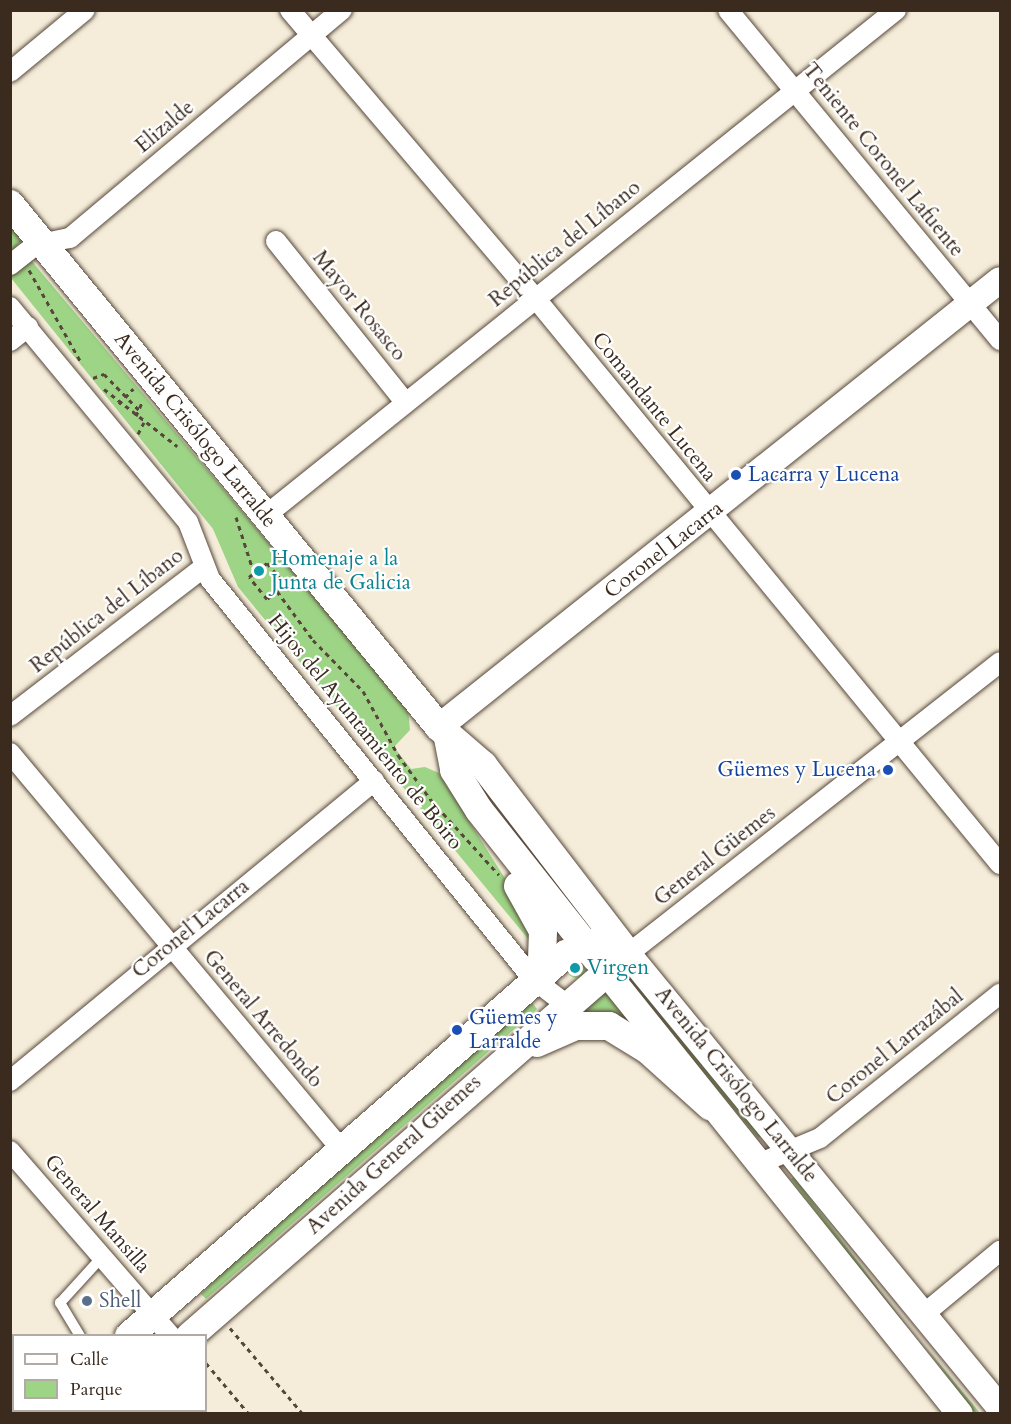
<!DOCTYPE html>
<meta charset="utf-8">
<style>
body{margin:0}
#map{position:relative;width:1011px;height:1424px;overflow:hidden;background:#f5edda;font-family:Cardo,serif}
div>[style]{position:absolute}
.green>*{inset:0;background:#9ed486;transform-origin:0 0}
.round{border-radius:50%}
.path>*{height:3px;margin-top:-1.5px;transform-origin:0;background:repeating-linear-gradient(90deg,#57473a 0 4.5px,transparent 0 9px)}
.roads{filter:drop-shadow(0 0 2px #57473a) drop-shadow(0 0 2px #57473a)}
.service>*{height:10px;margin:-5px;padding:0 5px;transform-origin:5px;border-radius:5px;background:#fff}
.minor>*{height:20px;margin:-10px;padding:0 10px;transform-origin:10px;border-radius:10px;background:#fff}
.tertiary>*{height:26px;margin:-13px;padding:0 13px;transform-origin:13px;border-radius:13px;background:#fff}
.secondary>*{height:28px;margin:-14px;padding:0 14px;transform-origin:14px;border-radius:14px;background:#fff}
.dots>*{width:16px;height:16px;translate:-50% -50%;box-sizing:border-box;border:3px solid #fff;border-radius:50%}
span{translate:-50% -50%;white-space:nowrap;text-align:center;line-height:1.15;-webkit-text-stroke:4.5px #fff;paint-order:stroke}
.street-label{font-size:21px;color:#3b2a1e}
.transit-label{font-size:21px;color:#164399}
.left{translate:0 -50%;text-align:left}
.right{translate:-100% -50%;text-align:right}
.culture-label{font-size:21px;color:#0d838f}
.service-label{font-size:21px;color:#4e5e75}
.frame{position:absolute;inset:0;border:12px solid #3b2a1e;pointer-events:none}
.legend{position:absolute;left:12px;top:1334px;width:195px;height:78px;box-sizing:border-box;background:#fff;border:2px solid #b1aaa5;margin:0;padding:8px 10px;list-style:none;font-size:18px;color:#3b2a1e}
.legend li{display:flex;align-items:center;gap:12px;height:30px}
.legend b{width:30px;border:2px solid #b1aaa5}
</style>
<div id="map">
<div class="green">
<i style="clip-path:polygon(10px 225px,22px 239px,10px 254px)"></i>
<i style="clip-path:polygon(30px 259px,408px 709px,410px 730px,394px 747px,411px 769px,425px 767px,439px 773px,531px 920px,529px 940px,238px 587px,213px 529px,11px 278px,11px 272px)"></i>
<i class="round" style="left:567px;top:960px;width:18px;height:18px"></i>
<i style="left:625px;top:973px;width:212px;height:4px;rotate:50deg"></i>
<i style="clip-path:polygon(607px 983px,666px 1060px,576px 1019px)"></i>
<i style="clip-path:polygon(530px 1000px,537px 1009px,206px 1299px,201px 1294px,271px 1224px)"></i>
<i style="clip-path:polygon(794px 1177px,905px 1324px,904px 1326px,791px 1179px)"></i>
<i style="clip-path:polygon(923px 1344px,980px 1413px,975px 1413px)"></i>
</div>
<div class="path">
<i style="left:29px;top:270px;width:108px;rotate:60.6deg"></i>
<i style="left:93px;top:378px;width:12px;rotate:-20deg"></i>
<i style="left:104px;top:374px;width:50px;rotate:45.8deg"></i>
<i style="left:104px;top:389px;width:93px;rotate:38deg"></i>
<i style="left:119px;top:404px;width:21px;rotate:-47deg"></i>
<i style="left:136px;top:416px;width:17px;rotate:-66deg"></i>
<i style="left:138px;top:434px;width:13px;rotate:-63deg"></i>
<i style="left:236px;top:517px;width:59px;rotate:72.2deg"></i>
<i style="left:267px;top:563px;width:28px;rotate:49deg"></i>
<i style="left:285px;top:584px;width:23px;rotate:140deg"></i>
<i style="left:267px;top:599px;width:28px;rotate:-129deg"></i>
<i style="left:249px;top:577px;width:23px;rotate:-38deg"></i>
<i style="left:277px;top:591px;width:61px;rotate:53.7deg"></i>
<i style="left:313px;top:640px;width:71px;rotate:45.6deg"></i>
<i style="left:363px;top:691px;width:73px;rotate:61.3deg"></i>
<i style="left:398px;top:755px;width:56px;rotate:53.7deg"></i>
<i style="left:431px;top:800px;width:101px;rotate:47.8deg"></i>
<i style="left:230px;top:1328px;width:113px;rotate:49.7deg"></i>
<i style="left:206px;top:1363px;width:67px;rotate:49.9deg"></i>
</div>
<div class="roads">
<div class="service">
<i style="left:80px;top:1336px;width:39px;rotate:-121deg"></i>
<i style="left:60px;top:1303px;width:62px;rotate:-47.6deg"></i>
</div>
<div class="minor">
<i style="left:290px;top:10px;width:380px;rotate:49.6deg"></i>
<i style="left:536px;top:299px;width:731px;rotate:50.61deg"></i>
<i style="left:728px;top:10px;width:428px;rotate:50.5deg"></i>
<i style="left:10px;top:72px;width:97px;rotate:-39.6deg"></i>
<i style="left:276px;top:241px;width:206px;rotate:51.3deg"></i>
<i style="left:10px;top:265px;width:33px;rotate:-38deg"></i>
<i style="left:36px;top:245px;width:35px;rotate:-12deg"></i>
<i style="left:70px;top:238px;width:355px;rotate:-40deg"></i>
<i style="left:10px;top:307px;width:279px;rotate:50.4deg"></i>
<i style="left:188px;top:522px;width:61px;rotate:68.9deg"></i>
<i style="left:210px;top:579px;width:514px;rotate:51.08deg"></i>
<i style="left:533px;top:979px;width:43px;rotate:37.4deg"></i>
<i style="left:10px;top:341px;width:23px;rotate:-38deg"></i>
<i style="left:265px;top:516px;width:809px;rotate:-38.73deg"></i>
<i style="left:10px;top:716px;width:245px;rotate:-37.5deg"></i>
<i style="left:10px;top:753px;width:516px;rotate:50.11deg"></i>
<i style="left:628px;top:954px;width:473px;rotate:-38.1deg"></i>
<i style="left:10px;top:1081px;width:472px;rotate:-39.5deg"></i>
<i style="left:10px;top:1151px;width:245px;rotate:49deg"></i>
<i style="left:758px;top:1164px;width:67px;rotate:-22.8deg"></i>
<i style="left:820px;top:1138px;width:231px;rotate:-38.7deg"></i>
<i style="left:924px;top:1314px;width:99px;rotate:-39.7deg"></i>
</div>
<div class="tertiary">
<i style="left:439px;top:727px;width:717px;rotate:-38.55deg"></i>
<i style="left:628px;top:954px;width:587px;rotate:50.67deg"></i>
<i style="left:606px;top:972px;width:566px;rotate:51.31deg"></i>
</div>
<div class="secondary">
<i style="left:10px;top:204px;width:676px;rotate:50.64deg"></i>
<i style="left:439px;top:727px;width:58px;rotate:40.8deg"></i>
<i style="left:483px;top:765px;width:238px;rotate:52.5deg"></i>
<i style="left:448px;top:738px;width:33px;rotate:79deg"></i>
<i style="left:454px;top:770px;width:47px;rotate:58deg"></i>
<i style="left:479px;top:810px;width:189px;rotate:51.7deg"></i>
<i style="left:518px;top:886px;width:51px;rotate:60.9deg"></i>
<i style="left:543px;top:931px;width:33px;rotate:92deg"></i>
<i style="left:542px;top:964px;width:17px;rotate:121deg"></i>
<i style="left:537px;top:1043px;width:43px;rotate:-23.6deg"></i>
<i style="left:576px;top:1026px;width:33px"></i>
<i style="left:609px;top:1026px;width:46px;rotate:31.6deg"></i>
<i style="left:648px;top:1050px;width:84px;rotate:42.1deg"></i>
<i style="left:129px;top:1336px;width:580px;rotate:-41.16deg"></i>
<i style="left:566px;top:954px;width:35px;rotate:-22deg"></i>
<i style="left:599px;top:941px;width:32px;rotate:24deg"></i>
<i style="left:190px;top:1336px;width:581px;rotate:-41.09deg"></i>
<i style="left:36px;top:1414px;width:5px;rotate:-53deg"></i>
<i style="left:102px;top:1414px;width:5px;rotate:-53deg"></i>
</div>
</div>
<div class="dots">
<i style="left:736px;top:475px;background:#1a4fb4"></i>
<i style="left:259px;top:571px;background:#0f9aa8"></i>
<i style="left:888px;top:770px;background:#1a4fb4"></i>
<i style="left:575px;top:968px;background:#0f9aa8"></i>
<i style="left:457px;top:1030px;background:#1a4fb4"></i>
<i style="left:87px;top:1301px;background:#5c6f8a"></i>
</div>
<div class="street-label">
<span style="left:165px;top:127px;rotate:-40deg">Elizalde</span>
<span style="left:883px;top:160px;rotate:51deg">Teniente Coronel Lafuente</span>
<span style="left:565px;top:244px;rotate:-39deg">República del Líbano</span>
<span style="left:359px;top:306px;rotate:51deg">Mayor Rosasco</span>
<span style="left:654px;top:407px;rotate:51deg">Comandante Lucena</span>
<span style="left:195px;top:430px;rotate:51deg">Avenida Crisólogo Larralde</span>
<span style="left:664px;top:550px;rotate:-38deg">Coronel Lacarra</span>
<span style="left:107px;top:611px;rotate:-38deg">República del Líbano</span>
<span style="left:365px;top:732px;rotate:51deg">Hijos del Ayuntamiento de Boiro</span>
<span style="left:715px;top:856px;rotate:-38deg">General Güemes</span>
<span style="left:191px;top:929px;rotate:-39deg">Coronel Lacarra</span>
<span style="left:263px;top:1019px;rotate:50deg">General Arredondo</span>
<span style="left:895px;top:1047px;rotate:-39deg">Coronel Larrazábal</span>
<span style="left:736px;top:1085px;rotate:51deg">Avenida Crisólogo Larralde</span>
<span style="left:394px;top:1155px;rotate:-42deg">Avenida General Güemes</span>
<span style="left:97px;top:1214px;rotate:49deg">General Mansilla</span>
</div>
<div class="transit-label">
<span class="left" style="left:748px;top:475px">Lacarra y Lucena</span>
<span class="right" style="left:876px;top:770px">Güemes y Lucena</span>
<span class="left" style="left:469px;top:1030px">Güemes y<br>Larralde</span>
</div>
<div class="culture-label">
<span class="left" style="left:271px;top:571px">Homenaje a la<br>Junta de Galicia</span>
<span class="left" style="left:587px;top:968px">Virgen</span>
</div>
<div class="service-label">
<span class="left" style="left:99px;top:1301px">Shell</span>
</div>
<div class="frame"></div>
<ul class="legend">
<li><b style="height:8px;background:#fff"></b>Calle</li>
<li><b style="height:16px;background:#9ed486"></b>Parque</li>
</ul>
</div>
